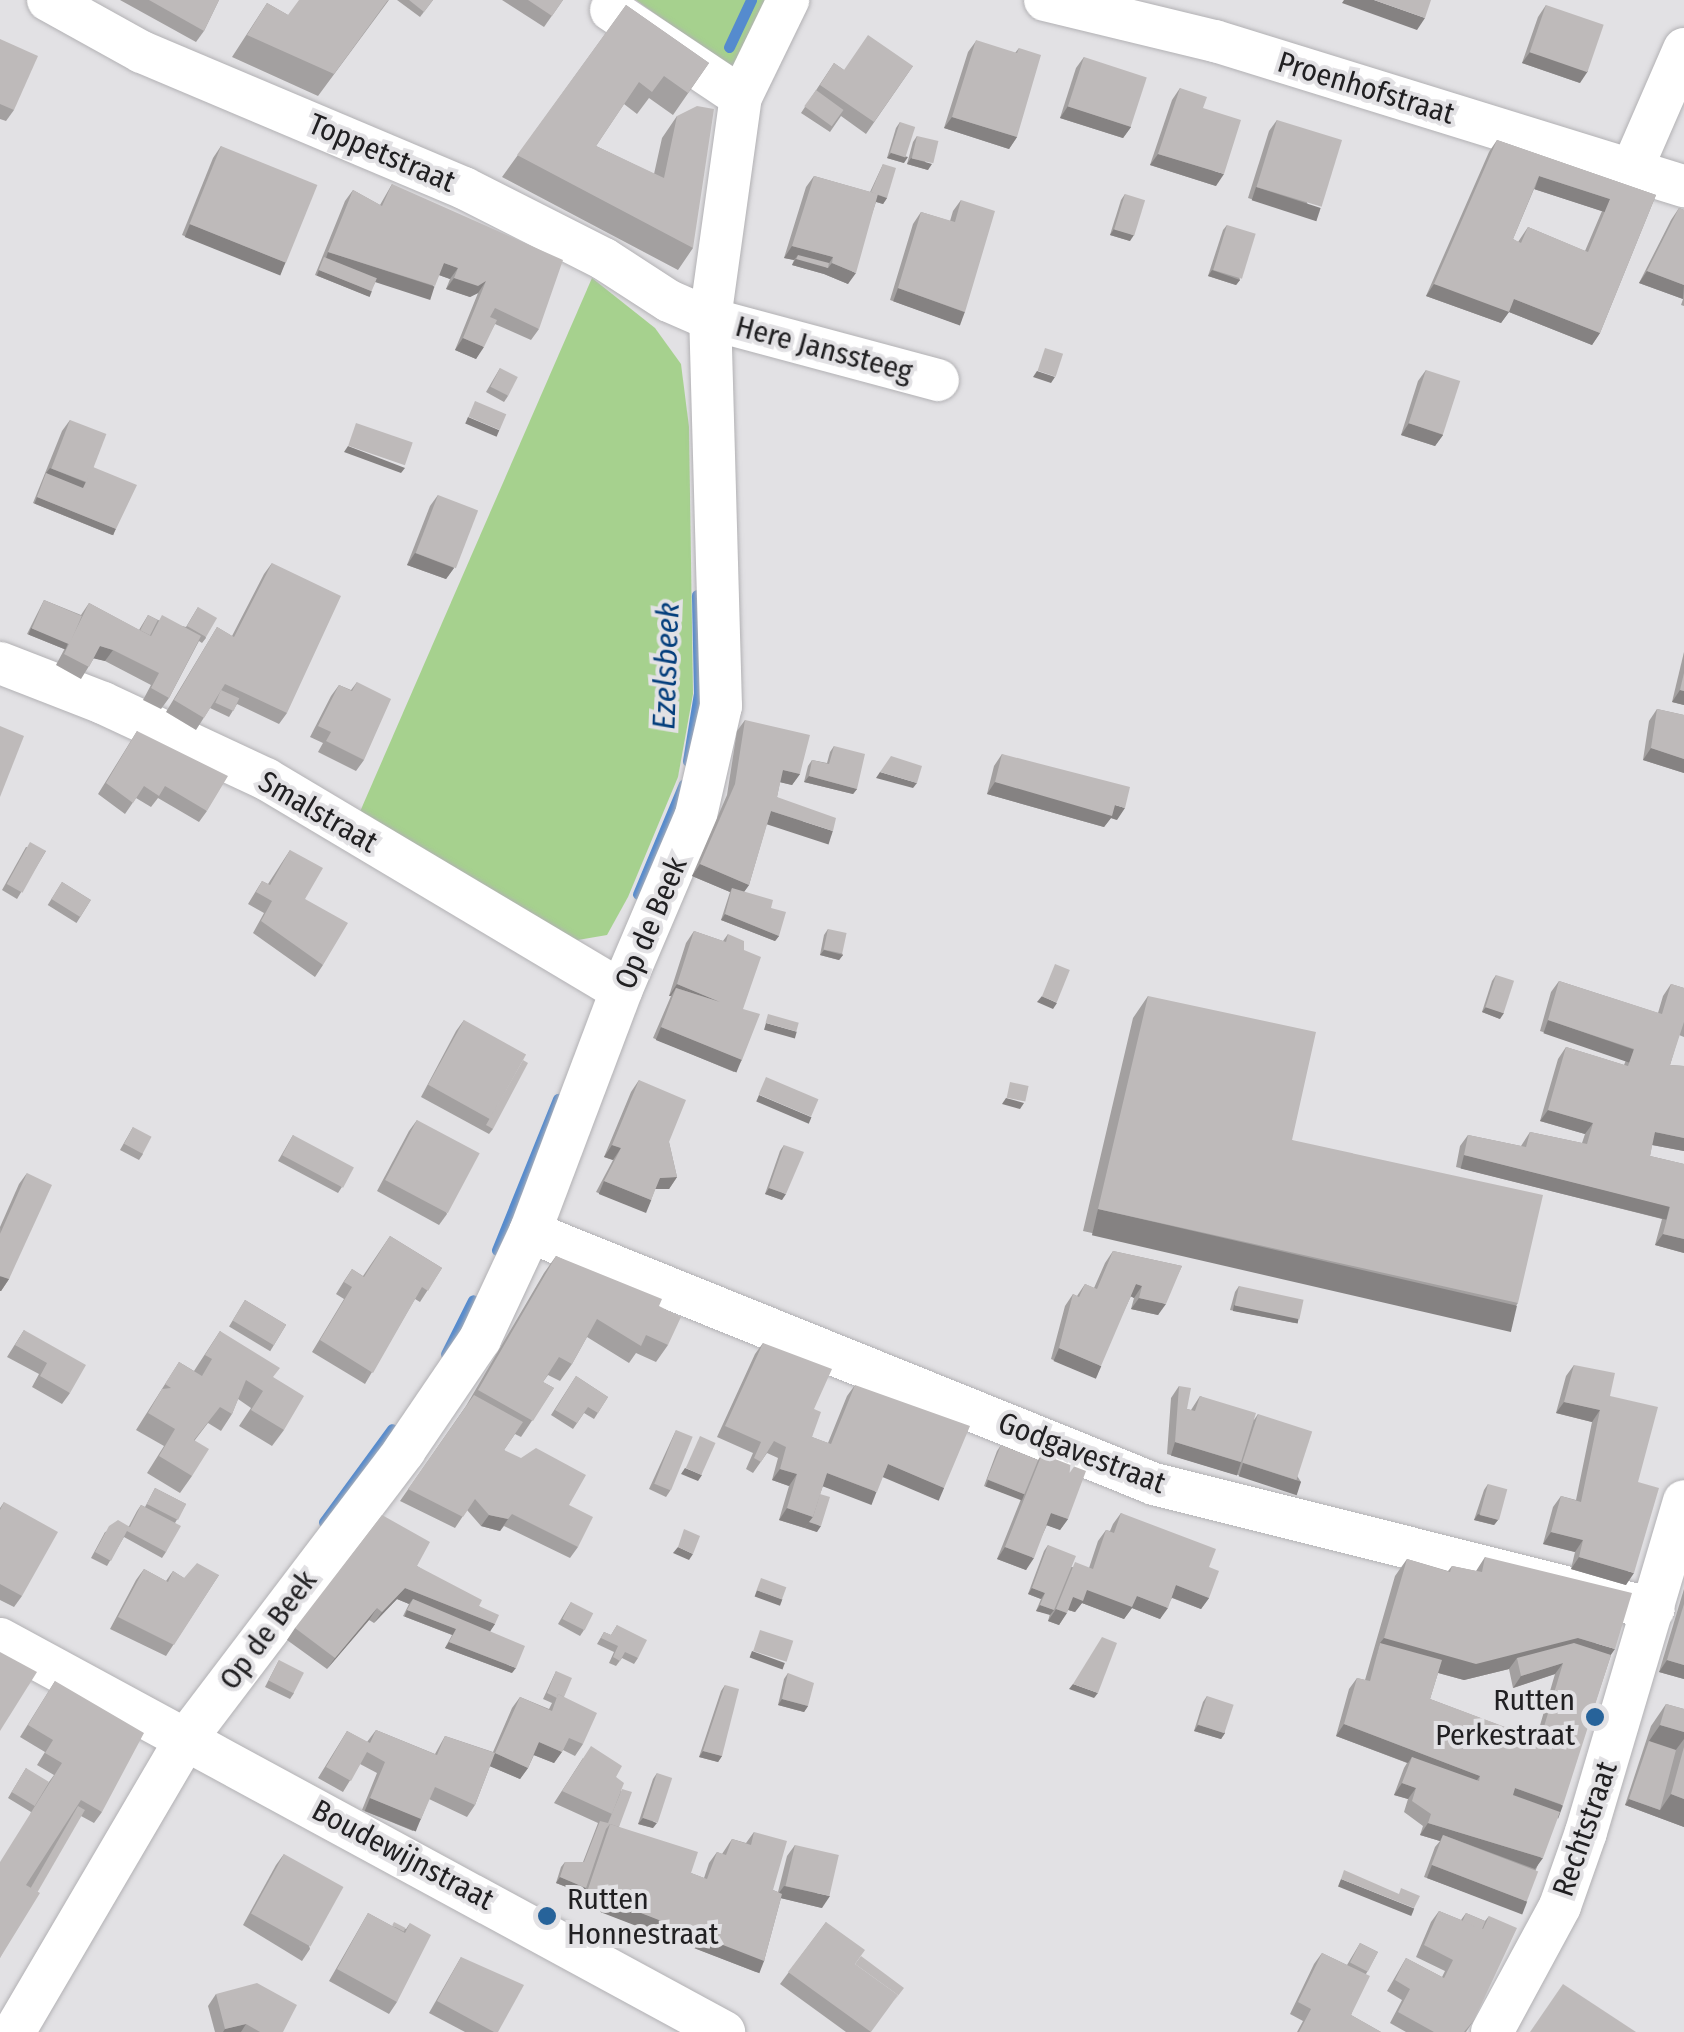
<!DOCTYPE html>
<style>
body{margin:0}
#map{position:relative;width:1684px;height:2032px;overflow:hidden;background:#e2e1e4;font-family:"Fira Sans Condensed",sans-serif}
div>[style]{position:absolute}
.green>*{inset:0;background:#a6d18e}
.stream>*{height:11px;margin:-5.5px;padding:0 5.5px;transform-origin:5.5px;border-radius:5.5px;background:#558bce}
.roads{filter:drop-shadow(0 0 2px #b2b1b4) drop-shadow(0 0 2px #b2b1b4)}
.minor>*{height:42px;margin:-21px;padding:0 21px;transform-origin:21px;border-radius:21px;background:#fff}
.wall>*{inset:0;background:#a3a0a0;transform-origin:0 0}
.shaded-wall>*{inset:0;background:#858282;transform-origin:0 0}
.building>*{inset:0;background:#bebaba;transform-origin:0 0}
.dots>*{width:28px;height:28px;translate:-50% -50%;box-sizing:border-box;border:5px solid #e2e1e4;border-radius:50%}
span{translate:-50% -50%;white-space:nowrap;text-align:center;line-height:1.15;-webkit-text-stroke:8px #e2e1e4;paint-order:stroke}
.street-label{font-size:30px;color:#212022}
.poi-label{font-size:30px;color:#212022}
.right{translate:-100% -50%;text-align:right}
.left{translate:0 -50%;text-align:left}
.water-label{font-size:32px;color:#033e7c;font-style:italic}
</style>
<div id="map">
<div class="green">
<i style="clip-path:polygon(636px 0,766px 0,733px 70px)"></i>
<i style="clip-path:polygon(592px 278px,655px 328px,681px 364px,689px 427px,693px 694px,678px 777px,628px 897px,607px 935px,572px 941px,359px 814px)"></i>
</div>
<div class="stream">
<i style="left:729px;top:47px;width:52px;rotate:-64.9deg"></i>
<i style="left:688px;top:761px;width:69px;rotate:-80.8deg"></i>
<i style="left:699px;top:693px;width:98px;rotate:-91.2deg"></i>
<i style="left:638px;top:894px;width:119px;rotate:-67.3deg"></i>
<i style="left:497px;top:1250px;width:163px;rotate:-68deg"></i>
<i style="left:446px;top:1354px;width:60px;rotate:-63.4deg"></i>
<i style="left:324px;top:1522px;width:115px;rotate:-53.8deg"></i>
</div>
<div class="roads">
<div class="minor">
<i style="left:48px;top:0;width:107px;rotate:29deg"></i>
<i style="left:142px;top:52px;width:350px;rotate:22.9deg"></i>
<i style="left:464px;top:188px;width:157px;rotate:26.9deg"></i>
<i style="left:604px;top:259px;width:77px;rotate:32.9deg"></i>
<i style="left:669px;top:301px;width:45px;rotate:23.7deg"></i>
<i style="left:710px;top:319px;width:236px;rotate:15deg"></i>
<i style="left:1045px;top:0;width:175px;rotate:13.6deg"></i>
<i style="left:1215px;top:41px;width:491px;rotate:17.2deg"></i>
<i style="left:611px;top:10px;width:156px;rotate:33.8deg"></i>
<i style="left:1631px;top:171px;width:133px;rotate:-66.5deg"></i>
<i style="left:0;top:663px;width:110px;rotate:21.2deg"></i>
<i style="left:103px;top:703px;width:180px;rotate:25deg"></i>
<i style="left:266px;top:779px;width:413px;rotate:30.8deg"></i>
<i style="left:530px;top:1232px;width:673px;rotate:21.99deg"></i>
<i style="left:1154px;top:1484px;width:515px;rotate:14.04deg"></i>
<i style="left:0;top:1639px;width:824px;rotate:28.49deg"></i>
<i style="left:14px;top:2032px;width:338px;rotate:-59.6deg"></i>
<i style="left:185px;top:1740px;width:363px;rotate:-52.8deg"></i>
<i style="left:404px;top:1451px;width:135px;rotate:-55.8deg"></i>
<i style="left:480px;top:1339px;width:118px;rotate:-65deg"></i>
<i style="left:530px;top:1232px;width:258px;rotate:-69.3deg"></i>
<i style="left:621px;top:991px;width:191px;rotate:-66.9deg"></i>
<i style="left:696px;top:815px;width:112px;rotate:-77.1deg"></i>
<i style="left:721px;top:706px;width:387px;rotate:-91.6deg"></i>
<i style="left:710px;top:319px;width:224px;rotate:-82.1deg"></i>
<i style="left:741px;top:97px;width:108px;rotate:-64.1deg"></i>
<i style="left:1492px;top:2032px;width:143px;rotate:-61.6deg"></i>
<i style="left:1560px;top:1906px;width:78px;rotate:-70.6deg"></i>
<i style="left:1586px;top:1832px;width:345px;rotate:-73.5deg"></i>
</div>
</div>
<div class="wall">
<i style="clip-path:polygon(120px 0,219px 0,204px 31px,196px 42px)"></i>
<i style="clip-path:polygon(389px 0,318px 96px,232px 57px,267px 3px,288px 15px)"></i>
<i style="clip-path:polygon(397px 0,433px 0,420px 17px)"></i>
<i style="clip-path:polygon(502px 0,563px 0,544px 27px)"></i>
<i style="clip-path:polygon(626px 5px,709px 63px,673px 115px,649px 98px,637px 114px,624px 104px,596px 146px,654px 174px,662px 138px,677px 116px,693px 248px,678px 270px,502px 177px)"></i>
<i style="clip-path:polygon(1546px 5px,1580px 83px,1522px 63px,1538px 17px)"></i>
<i style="clip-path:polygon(0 39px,14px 110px,6px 121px,0 119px)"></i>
<i style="clip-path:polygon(976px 41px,1015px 53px,1019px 48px,1017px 137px,1009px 149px,944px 128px,968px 52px)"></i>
<i style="clip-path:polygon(1084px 57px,1131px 127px,1123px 138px,1060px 118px,1076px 68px)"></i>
<i style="clip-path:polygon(834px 63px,844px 70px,913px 66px,866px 134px,841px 116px,830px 132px,801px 113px)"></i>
<i style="clip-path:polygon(1180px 88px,1203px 108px,1216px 186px,1150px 165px,1172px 100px)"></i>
<i style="clip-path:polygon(1277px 120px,1313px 219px,1248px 198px,1269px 131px)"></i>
<i style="clip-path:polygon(900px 122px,904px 163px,887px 158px,896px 128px)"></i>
<i style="clip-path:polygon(917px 136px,928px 170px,907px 164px,913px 142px)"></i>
<i style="clip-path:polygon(evenodd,1497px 140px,1656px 195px,1600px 333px,1592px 345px,1509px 312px,1501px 323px,1426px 296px,1489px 152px,1497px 140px,1534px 189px,1602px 211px,1585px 251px,1528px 227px,1518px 242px,1513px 239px,1534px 189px)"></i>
<i style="clip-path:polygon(221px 146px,286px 262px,278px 274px,182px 235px,213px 158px)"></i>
<i style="clip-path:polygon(883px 164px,887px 198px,883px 204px,876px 202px,848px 284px,824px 274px,792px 265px,794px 260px,784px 258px,806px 187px,814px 176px,870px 192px)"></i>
<i style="clip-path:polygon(392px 184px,539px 329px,531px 340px,495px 324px,476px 359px,455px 350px,478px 293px,470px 297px,446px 289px,450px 279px,439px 275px,427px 297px,376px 281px,368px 296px,315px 275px,345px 201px,353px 190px,380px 205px)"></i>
<i style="clip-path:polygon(1125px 194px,1130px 241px,1110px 235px,1121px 200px)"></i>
<i style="clip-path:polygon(961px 200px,965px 312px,957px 324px,890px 300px,913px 224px,921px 212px,950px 221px,953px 211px)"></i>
<i style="clip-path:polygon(1679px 208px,1684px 210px,1684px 306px,1681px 305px,1683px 299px,1639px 283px,1671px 220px)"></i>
<i style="clip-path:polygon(1227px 225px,1240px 280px,1236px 285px,1208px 276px,1223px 230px)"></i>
<i style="clip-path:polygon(500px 368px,508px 396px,504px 402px,486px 392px)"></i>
<i style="clip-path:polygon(1426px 370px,1443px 435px,1435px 446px,1401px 435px,1418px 381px)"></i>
<i style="clip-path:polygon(70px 420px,93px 467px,116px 529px,112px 535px,33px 503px,62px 431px)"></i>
<i style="clip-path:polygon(438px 495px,454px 568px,446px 579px,407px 565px,430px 506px)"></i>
<i style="clip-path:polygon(272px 563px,287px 713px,279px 724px,237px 704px,229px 717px,210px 708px,196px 730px,166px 712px,217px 627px,232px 636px,264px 574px)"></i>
<i style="clip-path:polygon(44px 600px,81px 615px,89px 603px,139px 630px,148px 615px,158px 620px,186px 627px,198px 607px,206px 638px,202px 643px,199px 641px,169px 698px,161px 709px,143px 700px,151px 685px,105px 661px,94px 658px,81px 679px,56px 665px,65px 648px,64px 649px,27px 634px)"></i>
<i style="clip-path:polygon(1684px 652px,1684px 705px,1672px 702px)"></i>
<i style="clip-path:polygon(357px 682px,364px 760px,356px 771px,318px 752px,323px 743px,310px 737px,331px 696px,339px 685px,351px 690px)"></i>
<i style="clip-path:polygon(1657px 709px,1684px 715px,1684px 773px,1643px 760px,1649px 721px)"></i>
<i style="clip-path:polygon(745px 720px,800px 774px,792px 785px,780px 782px,777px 797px,825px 842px,767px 823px,749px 885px,744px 892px,771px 908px,779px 936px,775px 941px,721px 920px,730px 892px,692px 876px,727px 795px,737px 731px)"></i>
<i style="clip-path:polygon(137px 731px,207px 811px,199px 822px,158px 798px,151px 807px,136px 798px,125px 814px,98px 794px)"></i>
<i style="clip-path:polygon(834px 746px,857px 789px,853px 794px,804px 782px,808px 766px,812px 760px,827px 763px,830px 752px)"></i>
<i style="clip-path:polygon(1002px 754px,1117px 820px,1111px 818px,1104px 827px,987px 794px,994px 766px)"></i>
<i style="clip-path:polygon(26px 847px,46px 851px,17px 899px,2px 890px)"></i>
<i style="clip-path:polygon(290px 850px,305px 899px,323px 965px,315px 977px,253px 933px,264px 913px,248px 904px,262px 881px,268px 884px)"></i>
<i style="left:62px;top:882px;width:34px;height:27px;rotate:32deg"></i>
<i style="clip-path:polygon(828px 929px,843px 955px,839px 960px,820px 955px,824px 935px)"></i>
<i style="clip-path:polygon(694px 931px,723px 941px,728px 934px,743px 1009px,742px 1060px,734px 1072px,653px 1038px,671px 996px,669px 996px,686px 943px)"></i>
<i style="clip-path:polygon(1496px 975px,1500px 1019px,1482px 1012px,1492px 981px)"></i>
<i style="clip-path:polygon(1559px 981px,1658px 1013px,1663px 996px,1671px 984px,1684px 988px,1684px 1037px,1679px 1035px,1670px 1065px,1684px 1066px,1684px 1151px,1652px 1145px,1650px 1156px,1684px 1164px,1684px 1253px,1655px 1245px,1662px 1219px,1456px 1167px,1460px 1146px,1468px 1135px,1521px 1146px,1530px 1132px,1582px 1143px,1585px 1134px,1540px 1121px,1558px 1059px,1566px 1047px,1624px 1065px,1626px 1060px,1540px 1031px,1551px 992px)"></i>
<i style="clip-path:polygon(1148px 996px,1292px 1140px,1518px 1303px,1502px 1325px,1083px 1231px,1133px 1018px)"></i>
<i style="clip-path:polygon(464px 1020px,493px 1129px,489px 1134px,421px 1097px,456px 1031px)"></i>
<i style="clip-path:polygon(639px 1080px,669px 1142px,677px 1177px,669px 1189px,655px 1189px,651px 1200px,643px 1211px,596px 1192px,613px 1160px,604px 1157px,631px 1092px)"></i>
<i style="clip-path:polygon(417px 1120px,447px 1214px,439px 1225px,377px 1191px,409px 1131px)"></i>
<i style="clip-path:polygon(133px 1127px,143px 1154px,139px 1160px,120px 1150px)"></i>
<i style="clip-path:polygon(293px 1135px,342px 1187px,338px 1193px,278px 1161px)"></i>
<i style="clip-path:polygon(784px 1145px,782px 1200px,765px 1194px,780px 1151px)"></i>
<i style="clip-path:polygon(27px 1173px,9px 1279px,1px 1291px,0 1227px,19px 1184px)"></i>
<i style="clip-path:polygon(390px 1236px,442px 1268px,420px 1302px,415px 1299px,365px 1384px,312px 1352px,344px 1299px,336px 1294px,344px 1281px,352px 1269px,363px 1276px)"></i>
<i style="clip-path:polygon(1113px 1251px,1182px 1266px,1158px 1315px,1131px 1309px,1134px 1298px,1131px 1296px,1093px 1377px,1051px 1359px,1065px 1306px,1073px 1294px,1077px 1296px,1085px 1284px,1094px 1288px,1105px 1263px)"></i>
<i style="clip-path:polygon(556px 1256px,659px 1306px,668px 1345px,656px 1362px,636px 1353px,629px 1363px,587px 1337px,572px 1364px,560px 1381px,548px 1375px,543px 1382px,554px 1388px,521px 1437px,515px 1434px,504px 1450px,569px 1505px,578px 1547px,570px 1558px,504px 1526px,500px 1531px,481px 1526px,467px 1510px,455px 1528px,400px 1501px,466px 1406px,544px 1273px)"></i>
<i style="clip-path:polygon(1239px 1286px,1295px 1323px,1230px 1310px,1235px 1292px)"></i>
<i style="left:245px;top:1300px;width:48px;height:31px;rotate:31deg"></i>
<i style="clip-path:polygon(24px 1330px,70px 1393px,62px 1404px,32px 1387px,39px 1374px,7px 1357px)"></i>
<i style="clip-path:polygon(220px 1331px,273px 1377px,284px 1430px,272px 1446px,239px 1426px,251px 1408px,238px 1399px,232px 1414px,221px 1431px,208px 1423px,195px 1440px,192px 1476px,180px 1493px,147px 1473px,164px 1446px,136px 1430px,179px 1362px,194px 1371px)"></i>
<i style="clip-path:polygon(763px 1343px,814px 1409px,812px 1437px,828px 1443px,847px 1396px,855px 1385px,944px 1488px,936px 1499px,883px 1476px,869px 1503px,823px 1486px,820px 1494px,817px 1532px,779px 1520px,789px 1486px,772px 1480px,778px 1458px,767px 1453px,753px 1473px,746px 1469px,753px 1453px,717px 1437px,755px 1354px)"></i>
<i style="clip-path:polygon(1574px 1365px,1610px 1396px,1638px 1482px,1626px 1585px,1571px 1569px,1575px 1552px,1543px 1544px,1553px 1507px,1561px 1496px,1576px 1500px,1592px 1422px,1556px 1413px,1566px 1376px)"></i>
<i style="clip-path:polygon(576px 1376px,608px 1397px,594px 1419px,584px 1413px,573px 1429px,551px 1415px)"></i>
<i style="clip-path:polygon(1179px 1386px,1187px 1409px,1191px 1410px,1200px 1396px,1254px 1420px,1258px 1414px,1301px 1482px,1293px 1493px,1235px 1474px,1237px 1468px,1233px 1474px,1167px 1454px,1171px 1398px)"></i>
<i style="clip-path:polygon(676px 1430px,670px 1491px,666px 1497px,649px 1489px)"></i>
<i style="clip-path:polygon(1001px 1445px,1038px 1460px,1042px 1454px,1068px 1519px,1060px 1530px,1047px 1525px,1026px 1570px,997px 1559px,1021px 1499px,984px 1486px,997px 1451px)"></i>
<i style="clip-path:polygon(1488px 1484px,1498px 1520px,1494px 1525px,1474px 1520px,1484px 1490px)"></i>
<i style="clip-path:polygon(155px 1488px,186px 1504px,175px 1523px,166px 1552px,162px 1558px,124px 1537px,107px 1566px,91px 1558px,105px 1532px,129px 1526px,137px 1511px,141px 1505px,145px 1507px)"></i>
<i style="clip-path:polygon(4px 1502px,22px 1596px,14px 1607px,0 1600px,0 1508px)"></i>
<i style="clip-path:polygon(1121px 1513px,1209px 1567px,1209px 1598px,1201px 1609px,1172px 1598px,1160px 1619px,1132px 1608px,1124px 1619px,1082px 1603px,1075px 1612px,1068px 1610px,1059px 1625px,1048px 1621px,1050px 1614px,1036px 1611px,1041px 1599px,1028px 1594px,1044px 1551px,1048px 1545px,1071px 1567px,1089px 1568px,1098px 1541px,1106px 1530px,1110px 1531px,1113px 1524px)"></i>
<i style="clip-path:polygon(evenodd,1485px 1557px,1611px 1655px,1559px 1812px,1519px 1912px,1424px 1877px,1435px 1847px,1440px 1841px,1420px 1835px,1423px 1826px,1404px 1812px,1408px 1799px,1394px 1795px,1404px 1768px,1407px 1763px,1336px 1736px,1349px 1689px,1357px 1678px,1365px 1680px,1395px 1576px,1407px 1559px,1448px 1571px,1452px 1566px,1476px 1571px,1485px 1557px,1509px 1669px,1513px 1688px,1555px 1674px,1536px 1739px,1430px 1699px,1438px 1673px,1464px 1680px,1509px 1669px)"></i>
<i style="clip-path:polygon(417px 1566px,479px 1606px,495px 1624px,490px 1631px,512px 1673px,445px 1648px,452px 1635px,403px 1616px,409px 1604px,397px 1599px,374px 1623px,369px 1620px,327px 1669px,287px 1640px,295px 1628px)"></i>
<i style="clip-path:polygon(144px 1569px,166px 1581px,173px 1571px,184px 1578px,219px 1575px,166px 1656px,110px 1629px,136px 1580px)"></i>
<i style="clip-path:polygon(1684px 1589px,1684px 1679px,1659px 1672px)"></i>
<i style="clip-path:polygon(571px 1602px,584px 1630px,580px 1636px,558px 1624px)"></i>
<i style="clip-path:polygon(617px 1625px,638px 1658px,634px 1664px,622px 1658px,616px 1666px,609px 1663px,614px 1652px,597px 1644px,604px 1632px,611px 1635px)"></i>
<i style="clip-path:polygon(279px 1660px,294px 1693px,290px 1699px,265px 1687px)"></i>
<i style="clip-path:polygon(556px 1671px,564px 1697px,583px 1744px,575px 1756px,563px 1750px,554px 1763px,534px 1755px,528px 1768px,520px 1779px,490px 1766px,475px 1805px,467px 1817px,429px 1799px,421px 1819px,413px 1831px,362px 1810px,377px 1773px,360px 1764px,343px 1792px,318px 1778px,347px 1731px,367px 1742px,376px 1730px,435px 1754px,445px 1736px,493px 1752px,512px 1708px,520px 1697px,549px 1709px,552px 1703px,543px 1699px)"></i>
<i style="clip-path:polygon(788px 1673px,808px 1706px,804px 1712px,778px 1705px,784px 1679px)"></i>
<i style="clip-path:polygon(55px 1681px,102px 1812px,94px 1823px,81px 1816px,33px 1889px,0 1958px,31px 1812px,8px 1798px,26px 1768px,46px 1786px,54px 1775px,37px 1765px,45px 1752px,20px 1737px)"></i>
<i style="clip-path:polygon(725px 1685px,722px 1756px,718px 1762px,699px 1757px,721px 1691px)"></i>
<i style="clip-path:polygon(1207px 1696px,1225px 1733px,1221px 1739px,1194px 1731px,1203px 1702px)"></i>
<i style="clip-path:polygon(1666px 1704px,1684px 1709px,1684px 1827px,1625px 1805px,1651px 1726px)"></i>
<i style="clip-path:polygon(583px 1758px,616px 1777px,621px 1790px,619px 1827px,691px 1873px,704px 1878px,709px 1863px,717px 1852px,722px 1854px,732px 1839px,746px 1843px,754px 1832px,773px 1890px,778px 1892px,787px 1856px,795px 1845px,822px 1908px,781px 1898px,764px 1961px,756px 1972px,579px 1903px,582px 1893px,556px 1883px,561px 1867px,565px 1862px,583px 1862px,598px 1823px,554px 1803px)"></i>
<i style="clip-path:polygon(657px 1773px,653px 1828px,638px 1824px,653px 1779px)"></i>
<i style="clip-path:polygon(284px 1854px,310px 1949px,302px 1961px,243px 1925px,276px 1865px)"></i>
<i style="clip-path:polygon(1439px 1911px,1461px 1920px,1466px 1913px,1485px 1921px,1489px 1916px,1474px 2020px,1466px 2032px,1406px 2032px,1390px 2023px,1402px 2000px,1387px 1991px,1406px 1958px,1442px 1977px,1445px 1971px,1416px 1957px,1431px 1922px)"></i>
<i style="clip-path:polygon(368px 1913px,392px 1926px,406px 1929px,410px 1923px,397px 2002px,389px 2014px,329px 1981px)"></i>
<i style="clip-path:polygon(826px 1922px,871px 2032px,846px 2032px,780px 1984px)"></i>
<i style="clip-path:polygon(1360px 1943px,1378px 1952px,1366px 1974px,1351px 2015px,1381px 2032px,1297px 2032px,1303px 2021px,1290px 2014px,1314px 1964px,1322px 1953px,1347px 1965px)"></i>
<i style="clip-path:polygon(461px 1957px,498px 2032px,465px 2032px,429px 2013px)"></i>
<i style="clip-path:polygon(216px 1994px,283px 2032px,215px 2032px,208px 2006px)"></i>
</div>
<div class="shaded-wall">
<i style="clip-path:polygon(1344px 0,1374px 0,1425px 18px,1417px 30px,1342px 3px)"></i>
<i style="clip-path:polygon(1530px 52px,1588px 71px,1580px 83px,1522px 63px)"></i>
<i style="clip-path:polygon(1068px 106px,1131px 127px,1123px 138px,1060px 118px)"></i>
<i style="clip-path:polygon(952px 117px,1017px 137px,1009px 149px,944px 128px)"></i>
<i style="clip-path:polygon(891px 153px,908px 157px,904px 163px,887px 158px)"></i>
<i style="clip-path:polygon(1158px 154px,1224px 174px,1216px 186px,1150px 165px)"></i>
<i style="clip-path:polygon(911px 158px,932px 164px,928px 170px,907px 164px)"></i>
<i style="left:1539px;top:176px;width:75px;height:14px;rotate:18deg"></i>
<i style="left:1256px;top:187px;width:68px;height:14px;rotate:18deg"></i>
<i style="clip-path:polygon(871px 193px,887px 198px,883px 204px,867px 199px)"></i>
<i style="left:190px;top:224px;width:103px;height:14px;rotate:22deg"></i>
<i style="clip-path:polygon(1114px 229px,1134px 235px,1130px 241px,1110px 235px)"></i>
<i style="clip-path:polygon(792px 246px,833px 257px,826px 268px,828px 268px,832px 263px,856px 273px,848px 284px,824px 274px,792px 265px,798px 255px,794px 260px,784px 258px)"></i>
<i style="left:328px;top:252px;width:112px;height:14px;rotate:18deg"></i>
<i style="clip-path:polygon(444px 263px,458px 268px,450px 279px,436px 274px)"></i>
<i style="left:319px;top:270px;width:57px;height:6px;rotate:22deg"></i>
<i style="clip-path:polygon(1212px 270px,1240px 280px,1236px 285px,1208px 276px)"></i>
<i style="clip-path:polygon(1647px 271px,1684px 285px,1683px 299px,1639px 283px)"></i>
<i style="clip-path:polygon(454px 278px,486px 281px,478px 293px,470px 297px,446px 289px)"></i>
<i style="clip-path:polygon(1434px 284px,1514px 299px,1600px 333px,1592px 345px,1509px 312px,1501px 323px,1426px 296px)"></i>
<i style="left:898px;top:288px;width:71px;height:14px;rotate:20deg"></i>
<i style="clip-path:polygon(463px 338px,484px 347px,476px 359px,455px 350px)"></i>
<i style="clip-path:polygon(1037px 371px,1055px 377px,1051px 383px,1033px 377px)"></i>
<i style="left:468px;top:417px;width:34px;height:7px;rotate:23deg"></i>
<i style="clip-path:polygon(1409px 423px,1443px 435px,1435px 446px,1401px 435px)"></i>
<i style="clip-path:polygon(348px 446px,405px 468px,401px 473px,344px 452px)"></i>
<i style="clip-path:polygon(50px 468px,87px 483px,79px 494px,46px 473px)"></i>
<i style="left:37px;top:497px;width:85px;height:7px;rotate:22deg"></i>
<i style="clip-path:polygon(415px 553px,454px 568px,446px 579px,407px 565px)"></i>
<i style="left:31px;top:628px;width:40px;height:7px;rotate:22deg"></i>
<i style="clip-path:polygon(100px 646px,113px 650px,105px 661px,92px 658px)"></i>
<i style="clip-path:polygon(1680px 690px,1684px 691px,1684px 705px,1672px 702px)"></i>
<i style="clip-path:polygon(1651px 748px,1684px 759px,1684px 773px,1643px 760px)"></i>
<i style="clip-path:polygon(783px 770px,800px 774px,792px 785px,775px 781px)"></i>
<i style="clip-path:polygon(880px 772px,917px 783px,913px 788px,876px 778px)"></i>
<i style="clip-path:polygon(809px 776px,857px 789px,853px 794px,804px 782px)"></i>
<i style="clip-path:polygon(995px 782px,1115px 805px,1125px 808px,1117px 820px,1111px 818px,1104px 827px,987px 794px)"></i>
<i style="left:771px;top:811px;width:65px;height:14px;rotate:18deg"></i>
<i style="clip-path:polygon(700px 864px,749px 885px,741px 896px,732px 888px,730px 892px,692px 876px)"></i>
<i style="clip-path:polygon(725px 914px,779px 936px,775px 941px,721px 920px)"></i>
<i style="clip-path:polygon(824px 950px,843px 955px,839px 960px,820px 955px)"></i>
<i style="clip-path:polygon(677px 984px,720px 1002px,676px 988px,671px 996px,669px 996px)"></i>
<i style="clip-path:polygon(1042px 996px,1057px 1003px,1053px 1009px,1037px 1002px)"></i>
<i style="clip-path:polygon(1486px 1007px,1504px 1013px,1500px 1019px,1482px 1012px)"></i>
<i style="left:1548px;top:1020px;width:91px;height:14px;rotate:19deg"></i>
<i style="left:766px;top:1023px;width:32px;height:7px;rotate:16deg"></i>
<i style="left:661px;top:1027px;width:87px;height:14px;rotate:22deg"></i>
<i style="left:759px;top:1095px;width:57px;height:7px;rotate:23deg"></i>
<i style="clip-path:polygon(1006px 1098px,1024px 1103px,1020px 1109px,1002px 1104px)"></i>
<i style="clip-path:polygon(1548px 1110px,1593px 1123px,1585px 1134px,1540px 1121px)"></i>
<i style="clip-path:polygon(1655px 1132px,1684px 1138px,1684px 1151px,1647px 1144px)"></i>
<i style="clip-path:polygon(612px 1145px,621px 1148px,613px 1160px,604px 1157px)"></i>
<i style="left:1464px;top:1155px;width:212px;height:14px;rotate:14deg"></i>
<i style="clip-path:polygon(677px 1177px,669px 1189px,652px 1189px,660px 1178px)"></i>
<i style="left:604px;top:1181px;width:51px;height:14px;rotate:22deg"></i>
<i style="clip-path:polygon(769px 1188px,786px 1194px,782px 1200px,765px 1194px)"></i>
<i style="left:1098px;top:1209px;width:430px;height:27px;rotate:13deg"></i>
<i style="clip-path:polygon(1663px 1234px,1684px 1239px,1684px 1253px,1655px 1245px)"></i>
<i style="clip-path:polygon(0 1276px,9px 1279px,1px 1291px,0 1291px)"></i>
<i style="clip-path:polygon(1136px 1284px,1142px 1286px,1134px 1298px,1128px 1295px)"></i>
<i style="clip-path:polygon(1139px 1298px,1166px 1304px,1158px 1315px,1131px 1309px)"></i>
<i style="left:1234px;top:1305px;width:66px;height:6px;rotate:11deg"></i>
<i style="left:1059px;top:1348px;width:46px;height:14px;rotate:23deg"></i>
<i style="clip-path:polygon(1564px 1402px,1600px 1410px,1592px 1422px,1556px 1413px)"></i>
<i style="left:1175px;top:1442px;width:69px;height:14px;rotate:17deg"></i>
<i style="left:1243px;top:1463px;width:61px;height:14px;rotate:18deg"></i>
<i style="left:888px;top:1464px;width:61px;height:14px;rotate:23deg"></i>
<i style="clip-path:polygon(685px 1468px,702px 1475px,698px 1481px,681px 1474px)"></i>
<i style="clip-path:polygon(780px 1469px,797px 1474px,789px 1486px,772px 1480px)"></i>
<i style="left:827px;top:1473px;width:53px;height:14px;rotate:21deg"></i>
<i style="left:988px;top:1480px;width:39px;height:7px;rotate:21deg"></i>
<i style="clip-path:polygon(787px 1508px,813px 1517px,805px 1528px,779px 1520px)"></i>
<i style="clip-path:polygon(1051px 1513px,1068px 1519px,1060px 1530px,1043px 1524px)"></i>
<i style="clip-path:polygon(1478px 1514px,1498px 1520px,1494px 1525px,1474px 1520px)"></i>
<i style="clip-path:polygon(489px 1515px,508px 1519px,500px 1531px,481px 1526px)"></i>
<i style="clip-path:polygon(809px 1522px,821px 1526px,817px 1532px,805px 1528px)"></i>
<i style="clip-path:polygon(1551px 1532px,1583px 1540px,1575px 1552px,1543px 1544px)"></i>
<i style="clip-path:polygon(678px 1547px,693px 1554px,689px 1560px,673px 1553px)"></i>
<i style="clip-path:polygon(1005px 1547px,1034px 1558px,1026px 1570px,997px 1559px)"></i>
<i style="clip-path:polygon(1579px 1557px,1634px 1573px,1626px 1585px,1571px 1569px)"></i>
<i style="clip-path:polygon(1176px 1585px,1209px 1598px,1201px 1609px,1168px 1596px)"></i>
<i style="clip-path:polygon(405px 1588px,495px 1624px,487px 1636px,413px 1599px,409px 1604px,397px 1599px,374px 1623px,382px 1612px)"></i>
<i style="clip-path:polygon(1032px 1588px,1045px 1593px,1041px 1599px,1028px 1594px)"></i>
<i style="left:757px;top:1590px;width:27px;height:7px;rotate:20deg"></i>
<i style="clip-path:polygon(1087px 1590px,1137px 1596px,1168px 1608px,1160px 1619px,1132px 1608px,1124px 1619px,1082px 1603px,1075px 1612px,1065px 1609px,1073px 1597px)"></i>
<i style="clip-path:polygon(1040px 1605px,1054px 1610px,1050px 1615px,1036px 1611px)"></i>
<i style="clip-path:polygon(377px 1608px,369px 1620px,327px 1669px,335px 1658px)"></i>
<i style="clip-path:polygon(1056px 1609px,1067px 1613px,1059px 1625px,1048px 1621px)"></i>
<i style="left:407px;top:1610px;width:53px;height:7px;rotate:21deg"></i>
<i style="clip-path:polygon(1384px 1638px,1578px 1638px,1615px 1649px,1603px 1666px,1517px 1658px,1509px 1669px,1464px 1680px,1377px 1656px,1380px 1643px)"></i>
<i style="clip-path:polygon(449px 1642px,516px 1668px,512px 1673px,445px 1648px)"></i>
<i style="left:752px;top:1651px;width:35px;height:7px;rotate:20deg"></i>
<i style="clip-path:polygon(1667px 1660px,1684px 1665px,1684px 1679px,1659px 1672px)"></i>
<i style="clip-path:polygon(1563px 1663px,1555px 1674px,1513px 1688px,1521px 1676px)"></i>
<i style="clip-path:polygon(1073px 1684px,1098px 1693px,1094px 1698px,1069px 1689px)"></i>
<i style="clip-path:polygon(782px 1699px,808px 1706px,804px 1712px,778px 1705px)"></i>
<i style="clip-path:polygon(1344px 1724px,1480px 1776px,1472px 1787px,1412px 1757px,1408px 1763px,1336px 1736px)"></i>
<i style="clip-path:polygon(1198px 1725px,1225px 1733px,1221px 1739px,1194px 1731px)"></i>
<i style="clip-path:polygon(1660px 1725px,1684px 1732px,1684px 1739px,1672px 1755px,1649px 1741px)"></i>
<i style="clip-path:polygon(539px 1742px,562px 1752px,554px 1763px,531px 1754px)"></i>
<i style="clip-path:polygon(703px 1751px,722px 1756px,718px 1762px,699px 1757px)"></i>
<i style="clip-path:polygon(495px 1753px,528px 1768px,520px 1779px,487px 1765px)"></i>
<i style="clip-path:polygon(1402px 1783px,1416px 1788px,1408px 1799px,1394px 1795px)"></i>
<i style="left:1515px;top:1788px;width:51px;height:14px;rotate:20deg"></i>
<i style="clip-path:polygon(1671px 1794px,1684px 1799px,1684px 1827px,1625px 1805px,1629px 1799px,1660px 1810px)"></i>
<i style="left:370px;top:1798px;width:55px;height:14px;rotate:22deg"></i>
<i style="clip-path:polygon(643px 1818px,657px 1823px,653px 1828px,638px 1824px)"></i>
<i style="clip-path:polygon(1428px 1823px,1543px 1858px,1535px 1869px,1443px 1835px,1440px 1841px,1420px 1835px)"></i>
<i style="left:1432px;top:1865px;width:102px;height:14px;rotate:21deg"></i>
<i style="clip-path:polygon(560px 1877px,586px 1888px,582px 1893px,556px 1883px)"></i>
<i style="left:1341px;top:1879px;width:79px;height:8px;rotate:22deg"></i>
<i style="clip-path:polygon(784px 1886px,830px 1896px,822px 1908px,776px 1897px)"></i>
<i style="left:587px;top:1892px;width:190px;height:14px;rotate:21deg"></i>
<i style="clip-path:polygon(246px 2024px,241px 2032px,223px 2032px,225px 2029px)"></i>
</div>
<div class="building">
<i style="clip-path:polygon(149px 0,219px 0,204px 31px)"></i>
<i style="clip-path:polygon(299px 0,388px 0,334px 74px,247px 35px,267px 3px,288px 15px)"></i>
<i style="clip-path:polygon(409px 0,433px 0,424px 12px)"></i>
<i style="clip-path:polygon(528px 0,563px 0,552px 16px)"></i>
<i style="clip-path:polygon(1374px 0,1431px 0,1425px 18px)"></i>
<i style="clip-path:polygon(626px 5px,709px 63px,688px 93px,664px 76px,652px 92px,639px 82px,596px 146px,664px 178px,677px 116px,697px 106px,714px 109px,693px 248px,517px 155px)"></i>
<i style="left:1546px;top:5px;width:61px;height:50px;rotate:19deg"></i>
<i style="clip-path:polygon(868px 35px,913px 66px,874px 122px,820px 85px,834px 63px,844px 70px)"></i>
<i style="clip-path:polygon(0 39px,38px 56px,14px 110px,0 104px)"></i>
<i style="clip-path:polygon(976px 40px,1017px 53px,1019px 48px,1041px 55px,1017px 137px,952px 117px)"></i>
<i style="left:1084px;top:57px;width:66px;height:52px;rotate:18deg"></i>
<i style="clip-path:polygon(1180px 88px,1207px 97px,1203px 108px,1241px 120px,1224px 174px,1158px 154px)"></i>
<i style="left:816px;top:90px;width:34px;height:20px;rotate:36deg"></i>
<i style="left:1277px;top:120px;width:68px;height:70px;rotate:17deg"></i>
<i style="left:900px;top:122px;width:16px;height:32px;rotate:18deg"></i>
<i style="left:917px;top:136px;width:22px;height:23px;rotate:13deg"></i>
<i style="clip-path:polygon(evenodd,1497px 140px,1656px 195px,1600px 333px,1514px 299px,1509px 312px,1434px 284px,1497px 140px,1539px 176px,1610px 199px,1588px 252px,1528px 227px,1521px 243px,1513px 239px,1539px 176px)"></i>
<i style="left:221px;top:146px;width:104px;height:84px;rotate:22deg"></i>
<i style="clip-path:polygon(883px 164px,896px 168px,887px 198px,871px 192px)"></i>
<i style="clip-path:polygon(814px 176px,878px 194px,856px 273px,832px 263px,833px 257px,792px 246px)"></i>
<i style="clip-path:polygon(392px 184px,563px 260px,539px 329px,495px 308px,490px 317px,497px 320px,484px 347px,463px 338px,486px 281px,478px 286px,454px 278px,458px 268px,444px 263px,435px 286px,328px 252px,353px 190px,382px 206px)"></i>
<i style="left:1125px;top:194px;width:21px;height:37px;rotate:17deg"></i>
<i style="clip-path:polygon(961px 200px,995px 211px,965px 312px,898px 288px,921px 212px,955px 222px)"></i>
<i style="clip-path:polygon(1679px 208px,1684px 210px,1684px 285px,1647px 271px)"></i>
<i style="left:1227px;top:225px;width:30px;height:47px;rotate:17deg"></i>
<i style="clip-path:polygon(798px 255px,829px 263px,828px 268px,796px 259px)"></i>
<i style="left:324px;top:257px;width:57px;height:14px;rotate:22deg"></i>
<i style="left:1045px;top:348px;width:19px;height:24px;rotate:18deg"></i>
<i style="left:500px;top:368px;width:20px;height:21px;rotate:27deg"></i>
<i style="left:1426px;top:370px;width:36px;height:56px;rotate:18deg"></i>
<i style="left:475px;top:401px;width:34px;height:17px;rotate:23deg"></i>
<i style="left:70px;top:420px;width:39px;height:52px;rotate:21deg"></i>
<i style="left:356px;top:423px;width:60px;height:24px;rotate:19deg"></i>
<i style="clip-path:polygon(93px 467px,137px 485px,116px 529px,37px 497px,46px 473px,83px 488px)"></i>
<i style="left:438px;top:495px;width:43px;height:62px;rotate:21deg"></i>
<i style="clip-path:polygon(272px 563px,341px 596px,287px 713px,225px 684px,204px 718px,174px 700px,217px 627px,234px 637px)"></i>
<i style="left:44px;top:600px;width:41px;height:31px;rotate:23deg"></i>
<i style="clip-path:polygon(89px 603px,151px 636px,162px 615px,201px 636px,169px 698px,151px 688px,159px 673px,113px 650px,100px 646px,89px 667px,64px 654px)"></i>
<i style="left:198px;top:607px;width:22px;height:22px;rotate:30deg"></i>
<i style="left:148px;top:615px;width:11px;height:17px;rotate:27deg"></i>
<i style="clip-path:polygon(1684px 673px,1684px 691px,1680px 690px)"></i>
<i style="clip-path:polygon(357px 682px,391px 699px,364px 760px,326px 741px,331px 732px,318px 726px,339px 685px,352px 691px)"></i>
<i style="left:221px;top:690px;width:20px;height:14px;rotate:24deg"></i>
<i style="clip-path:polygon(1657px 709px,1684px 715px,1684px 759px,1651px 748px)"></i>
<i style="clip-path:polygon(745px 720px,810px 735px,800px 774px,783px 770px,777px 797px,836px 818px,833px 831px,771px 811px,749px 885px,700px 864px,735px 784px)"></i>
<i style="clip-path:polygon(0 726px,24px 736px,0 797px)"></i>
<i style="clip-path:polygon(137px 731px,228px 776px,207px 811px,165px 786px,159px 796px,144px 786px,133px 803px,106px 783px)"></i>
<i style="clip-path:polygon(834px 746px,865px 754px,857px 789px,809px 776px,812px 760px,829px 764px)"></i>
<i style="clip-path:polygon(1002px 754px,1130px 787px,1125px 808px,1115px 805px,1112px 816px,995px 782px)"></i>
<i style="clip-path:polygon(891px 756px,922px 766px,917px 783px,880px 772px)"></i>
<i style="left:30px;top:842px;width:18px;height:48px;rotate:29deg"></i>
<i style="clip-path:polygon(290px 850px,323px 868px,305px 899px,348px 923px,323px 965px,261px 921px,272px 901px,256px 892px,262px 881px,270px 885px)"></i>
<i style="left:62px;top:882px;width:34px;height:20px;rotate:32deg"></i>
<i style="clip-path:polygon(732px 888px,773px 900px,771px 908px,786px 912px,779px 936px,725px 914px)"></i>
<i style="left:828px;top:929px;width:19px;height:21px;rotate:12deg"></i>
<i style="clip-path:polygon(694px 931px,726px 942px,728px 934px,744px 941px,744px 950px,761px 957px,743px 1009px,760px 1014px,742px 1060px,661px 1027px,676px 988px,720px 1002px,677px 984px)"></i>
<i style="left:1055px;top:964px;width:16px;height:35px;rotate:22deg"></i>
<i style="left:1496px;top:975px;width:19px;height:34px;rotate:18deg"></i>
<i style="clip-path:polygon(1559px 981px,1662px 1014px,1671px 984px,1684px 988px,1684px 1022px,1670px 1065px,1684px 1066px,1684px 1138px,1655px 1132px,1650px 1156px,1684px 1164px,1684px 1239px,1663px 1234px,1670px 1207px,1464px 1155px,1468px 1135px,1526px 1147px,1530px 1132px,1587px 1144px,1593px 1123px,1548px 1110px,1566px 1047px,1628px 1066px,1634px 1049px,1548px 1020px)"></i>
<i style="clip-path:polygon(1148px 996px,1316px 1032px,1292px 1140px,1543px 1195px,1518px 1303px,1098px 1209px)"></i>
<i style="left:768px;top:1014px;width:32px;height:9px;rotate:16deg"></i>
<i style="left:464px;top:1020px;width:71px;height:74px;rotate:29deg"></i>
<i style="clip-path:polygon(523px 1060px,528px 1063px,493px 1129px,486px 1125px)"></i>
<i style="left:766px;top:1077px;width:57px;height:19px;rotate:23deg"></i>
<i style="clip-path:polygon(639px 1080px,686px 1100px,669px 1142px,677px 1177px,660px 1178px,651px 1200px,604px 1181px,621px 1148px,612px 1145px)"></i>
<i style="left:1010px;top:1082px;width:19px;height:16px;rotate:12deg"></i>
<i style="left:417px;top:1120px;width:71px;height:68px;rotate:28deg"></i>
<i style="left:133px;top:1127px;width:21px;height:19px;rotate:28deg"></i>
<i style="left:293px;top:1135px;width:69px;height:23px;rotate:28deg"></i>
<i style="clip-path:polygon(784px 1145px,804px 1152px,786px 1194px,769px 1188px)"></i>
<i style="clip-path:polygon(27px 1173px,52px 1185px,9px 1279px,0 1276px,0 1234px)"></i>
<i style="clip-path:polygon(390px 1236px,442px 1268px,428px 1291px,422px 1287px,373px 1373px,320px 1340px,352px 1287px,344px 1282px,352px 1269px,364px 1277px)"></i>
<i style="clip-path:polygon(1113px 1251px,1182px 1266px,1166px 1304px,1139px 1298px,1142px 1286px,1136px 1284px,1101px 1366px,1059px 1348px,1073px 1294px,1079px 1297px,1085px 1284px,1097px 1289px)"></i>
<i style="clip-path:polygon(556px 1256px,662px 1299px,659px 1306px,681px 1317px,668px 1345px,646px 1335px,641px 1346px,597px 1319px,572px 1364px,559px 1357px,543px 1382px,554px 1388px,533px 1421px,478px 1390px)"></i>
<i style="left:1239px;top:1286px;width:66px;height:20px;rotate:12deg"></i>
<i style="left:245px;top:1300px;width:48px;height:24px;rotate:31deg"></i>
<i style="clip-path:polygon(24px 1330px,86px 1365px,70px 1393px,40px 1376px,47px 1363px,15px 1345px)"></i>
<i style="clip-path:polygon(220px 1331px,280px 1368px,273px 1377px,304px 1396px,284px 1430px,251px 1410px,263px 1391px,246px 1380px,232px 1414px,220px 1407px,194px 1440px,209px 1449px,192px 1476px,159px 1456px,175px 1429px,148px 1413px,162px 1389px,171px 1388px,165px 1384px,179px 1362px,202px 1376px,212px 1359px,205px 1355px)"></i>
<i style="clip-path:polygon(763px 1343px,832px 1369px,814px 1409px,821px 1412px,812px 1437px,831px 1444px,855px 1385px,970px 1426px,944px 1488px,888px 1464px,877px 1492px,827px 1473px,813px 1517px,787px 1508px,797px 1474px,780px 1469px,786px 1447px,774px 1441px,761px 1462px,754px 1458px,761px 1442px,725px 1426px)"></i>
<i style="clip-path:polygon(1574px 1365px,1615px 1373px,1610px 1396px,1658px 1407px,1638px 1482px,1659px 1488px,1634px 1573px,1579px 1557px,1583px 1540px,1551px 1532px,1561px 1496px,1581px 1502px,1600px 1410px,1564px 1402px)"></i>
<i style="clip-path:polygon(576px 1376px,608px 1397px,598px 1413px,588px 1407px,577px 1423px,555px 1410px)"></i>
<i style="clip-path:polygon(1179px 1386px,1191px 1388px,1187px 1409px,1195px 1411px,1200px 1396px,1256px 1413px,1241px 1462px,1175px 1442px)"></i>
<i style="clip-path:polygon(474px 1395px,523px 1422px,504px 1450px,521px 1458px,536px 1448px,586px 1475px,569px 1505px,593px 1517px,578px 1547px,512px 1514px,508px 1519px,489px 1515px,475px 1499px,463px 1517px,408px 1489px)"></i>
<i style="left:1258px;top:1414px;width:57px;height:51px;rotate:18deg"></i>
<i style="left:676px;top:1430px;width:18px;height:58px;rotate:22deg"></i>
<i style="left:700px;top:1436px;width:17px;height:35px;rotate:24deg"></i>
<i style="left:1001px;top:1445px;width:40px;height:37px;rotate:22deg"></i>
<i style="clip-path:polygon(1042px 1454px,1086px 1471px,1068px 1519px,1051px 1513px,1034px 1558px,1005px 1547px)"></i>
<i style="left:1488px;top:1484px;width:20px;height:32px;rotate:15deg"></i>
<i style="left:155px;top:1488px;width:35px;height:18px;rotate:27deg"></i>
<i style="clip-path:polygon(820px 1494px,830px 1497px,821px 1526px,809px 1522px,813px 1517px)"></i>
<i style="clip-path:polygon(4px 1502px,58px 1532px,22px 1596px,0 1584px,0 1510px)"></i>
<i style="clip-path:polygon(141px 1505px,181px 1526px,166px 1552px,127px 1531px,111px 1561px,95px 1552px,109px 1526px,118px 1520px,130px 1527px)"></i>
<i style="clip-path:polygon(1121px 1513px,1216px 1549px,1209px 1567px,1219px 1571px,1209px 1598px,1176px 1585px,1168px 1608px,1137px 1596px,1132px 1607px,1087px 1590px,1083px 1601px,1073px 1597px,1067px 1613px,1056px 1609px,1075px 1562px,1093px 1569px,1106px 1530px,1114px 1533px)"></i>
<i style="clip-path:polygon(382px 1515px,430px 1542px,417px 1566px,482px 1600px,479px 1606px,499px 1615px,495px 1624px,405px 1588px,382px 1612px,377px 1608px,335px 1658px,295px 1628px)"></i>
<i style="clip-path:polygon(684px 1529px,700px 1536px,693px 1554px,678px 1547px)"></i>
<i style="clip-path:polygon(1048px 1545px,1076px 1556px,1054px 1610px,1040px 1605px,1045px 1593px,1032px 1588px)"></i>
<i style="clip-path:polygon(1485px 1557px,1632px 1593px,1615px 1649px,1578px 1638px,1476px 1664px,1384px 1638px,1407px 1559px,1450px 1572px,1452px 1566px,1482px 1572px)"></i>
<i style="clip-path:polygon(197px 1563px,219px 1575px,174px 1645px,118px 1617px,144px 1569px,168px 1582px,173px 1571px,184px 1578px)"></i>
<i style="left:761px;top:1578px;width:27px;height:13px;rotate:20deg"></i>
<i style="clip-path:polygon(413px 1599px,525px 1646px,516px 1668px,449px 1642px,456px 1629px,407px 1610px)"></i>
<i style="left:571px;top:1602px;width:25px;height:19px;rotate:27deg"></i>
<i style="clip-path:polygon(1684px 1604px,1684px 1665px,1667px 1660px)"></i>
<i style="clip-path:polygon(617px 1625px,647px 1640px,638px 1658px,625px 1652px,620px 1661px,613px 1657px,618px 1646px,601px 1638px,604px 1632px,611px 1635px)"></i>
<i style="left:760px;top:1630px;width:35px;height:22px;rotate:18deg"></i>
<i style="clip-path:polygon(1102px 1637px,1117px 1643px,1098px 1693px,1073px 1684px)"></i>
<i style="clip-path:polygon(1380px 1643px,1442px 1660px,1430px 1699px,1540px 1740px,1563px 1663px,1521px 1676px,1517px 1658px,1574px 1643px,1611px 1655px,1563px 1805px,1515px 1788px,1513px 1795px,1560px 1812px,1543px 1858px,1428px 1823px,1431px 1814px,1412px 1801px,1416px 1788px,1402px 1783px,1412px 1757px,1479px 1781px,1480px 1776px,1344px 1724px,1357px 1678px,1370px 1681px)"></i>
<i style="clip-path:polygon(0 1652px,37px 1672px,0 1731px)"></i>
<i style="left:279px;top:1660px;width:28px;height:23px;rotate:27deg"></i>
<i style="clip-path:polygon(556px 1671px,572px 1678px,564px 1697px,558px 1694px,557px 1698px,547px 1693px)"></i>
<i style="clip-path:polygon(788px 1673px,814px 1683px,808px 1706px,782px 1699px)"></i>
<i style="clip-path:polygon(55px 1681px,144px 1733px,102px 1812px,81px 1800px,26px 1885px,40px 1893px,0 1958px,0 1862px,62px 1763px,45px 1753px,53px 1740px,28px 1725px)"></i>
<i style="clip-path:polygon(725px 1685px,739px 1689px,722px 1756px,703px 1751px)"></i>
<i style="clip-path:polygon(558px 1694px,597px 1713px,583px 1744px,569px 1738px,562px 1752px,539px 1742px,528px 1768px,495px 1753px,475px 1805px,435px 1787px,421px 1819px,370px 1798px,385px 1762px,367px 1752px,351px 1781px,326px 1767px,347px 1731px,370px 1743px,376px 1730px,437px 1755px,445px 1736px,495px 1753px,520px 1697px,552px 1711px)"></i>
<i style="left:1207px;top:1696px;width:28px;height:30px;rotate:18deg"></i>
<i style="clip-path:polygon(1666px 1704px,1684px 1709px,1684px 1732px,1660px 1725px)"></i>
<i style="clip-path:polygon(1649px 1741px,1676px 1750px,1660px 1810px,1629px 1799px)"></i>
<i style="clip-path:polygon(591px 1746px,622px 1766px,616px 1777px,624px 1783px,612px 1814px,562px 1791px)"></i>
<i style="clip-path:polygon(1684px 1747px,1684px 1799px,1671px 1794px)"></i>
<i style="left:26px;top:1768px;width:27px;height:28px;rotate:31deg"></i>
<i style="left:657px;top:1773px;width:16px;height:47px;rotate:18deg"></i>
<i style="clip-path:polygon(622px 1789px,632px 1792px,619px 1827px,610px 1824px,606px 1829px,586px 1888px,560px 1877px,565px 1862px,584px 1862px,600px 1821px,608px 1823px)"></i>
<i style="left:78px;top:1806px;width:8px;height:95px;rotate:30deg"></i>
<i style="clip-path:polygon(610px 1824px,698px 1852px,691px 1873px,707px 1879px,717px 1852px,726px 1855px,732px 1839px,751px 1845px,754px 1832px,787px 1841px,773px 1890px,782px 1894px,764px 1961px,587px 1892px)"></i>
<i style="left:1443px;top:1835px;width:102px;height:32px;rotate:21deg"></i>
<i style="left:795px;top:1845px;width:45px;height:42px;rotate:13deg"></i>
<i style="left:284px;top:1854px;width:68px;height:68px;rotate:29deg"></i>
<i style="clip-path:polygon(1344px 1870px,1399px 1894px,1401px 1888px,1420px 1896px,1414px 1908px,1341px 1879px)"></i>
<i style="clip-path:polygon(1439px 1911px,1483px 1929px,1489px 1916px,1517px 1928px,1474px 2020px,1464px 2032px,1434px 2032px,1398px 2012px,1410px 1989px,1395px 1980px,1406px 1958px,1444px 1978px,1453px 1960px,1424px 1945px)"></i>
<i style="clip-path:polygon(368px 1913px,405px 1933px,410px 1923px,431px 1935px,397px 2002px,337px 1969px)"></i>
<i style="left:1466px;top:1913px;width:21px;height:9px;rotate:23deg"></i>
<i style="left:394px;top:1922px;width:13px;height:4px;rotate:27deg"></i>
<i style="clip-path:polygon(826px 1922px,865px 1950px,855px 1964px,898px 1995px,871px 2032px,788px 1972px)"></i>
<i style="left:1360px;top:1943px;width:20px;height:22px;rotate:27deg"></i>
<i style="clip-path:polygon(1322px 1953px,1370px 1976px,1351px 2015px,1381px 2032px,1299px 2032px,1311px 2009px,1298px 2002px)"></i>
<i style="clip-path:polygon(861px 1956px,904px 1988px,894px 2001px,898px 1995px,855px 1964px)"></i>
<i style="clip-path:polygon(461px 1957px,524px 1985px,498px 2032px,494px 2032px,437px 2001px)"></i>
<i style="clip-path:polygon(257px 1983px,297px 2005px,283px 2032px,260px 2032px,246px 2024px,225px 2029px,216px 1994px)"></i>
<i style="clip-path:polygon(1563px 1984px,1636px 2032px,1530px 2032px)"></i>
</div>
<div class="dots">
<i style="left:1595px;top:1717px;background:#27639a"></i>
<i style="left:547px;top:1916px;background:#27639a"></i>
</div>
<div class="street-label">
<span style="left:1366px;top:88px;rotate:17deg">Proenhofstraat</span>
<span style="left:382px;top:153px;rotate:23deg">Toppetstraat</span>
<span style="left:824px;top:349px;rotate:15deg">Here Janssteeg</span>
<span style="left:318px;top:812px;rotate:30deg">Smalstraat</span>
<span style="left:651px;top:923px;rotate:-67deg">Op de Beek</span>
<span style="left:1082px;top:1453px;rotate:21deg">Godgavestraat</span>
<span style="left:268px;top:1630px;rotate:-53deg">Op de Beek</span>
<span style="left:1585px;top:1829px;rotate:-71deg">Rechtstraat</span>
<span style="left:403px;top:1855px;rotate:28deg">Boudewijnstraat</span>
</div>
<div class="poi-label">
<span class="right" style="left:1575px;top:1717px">Rutten<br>Perkestraat</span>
<span class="left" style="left:567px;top:1916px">Rutten<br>Honnestraat</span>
</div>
<div class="water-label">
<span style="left:666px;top:666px;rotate:-88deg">Ezelsbeek</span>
</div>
</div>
